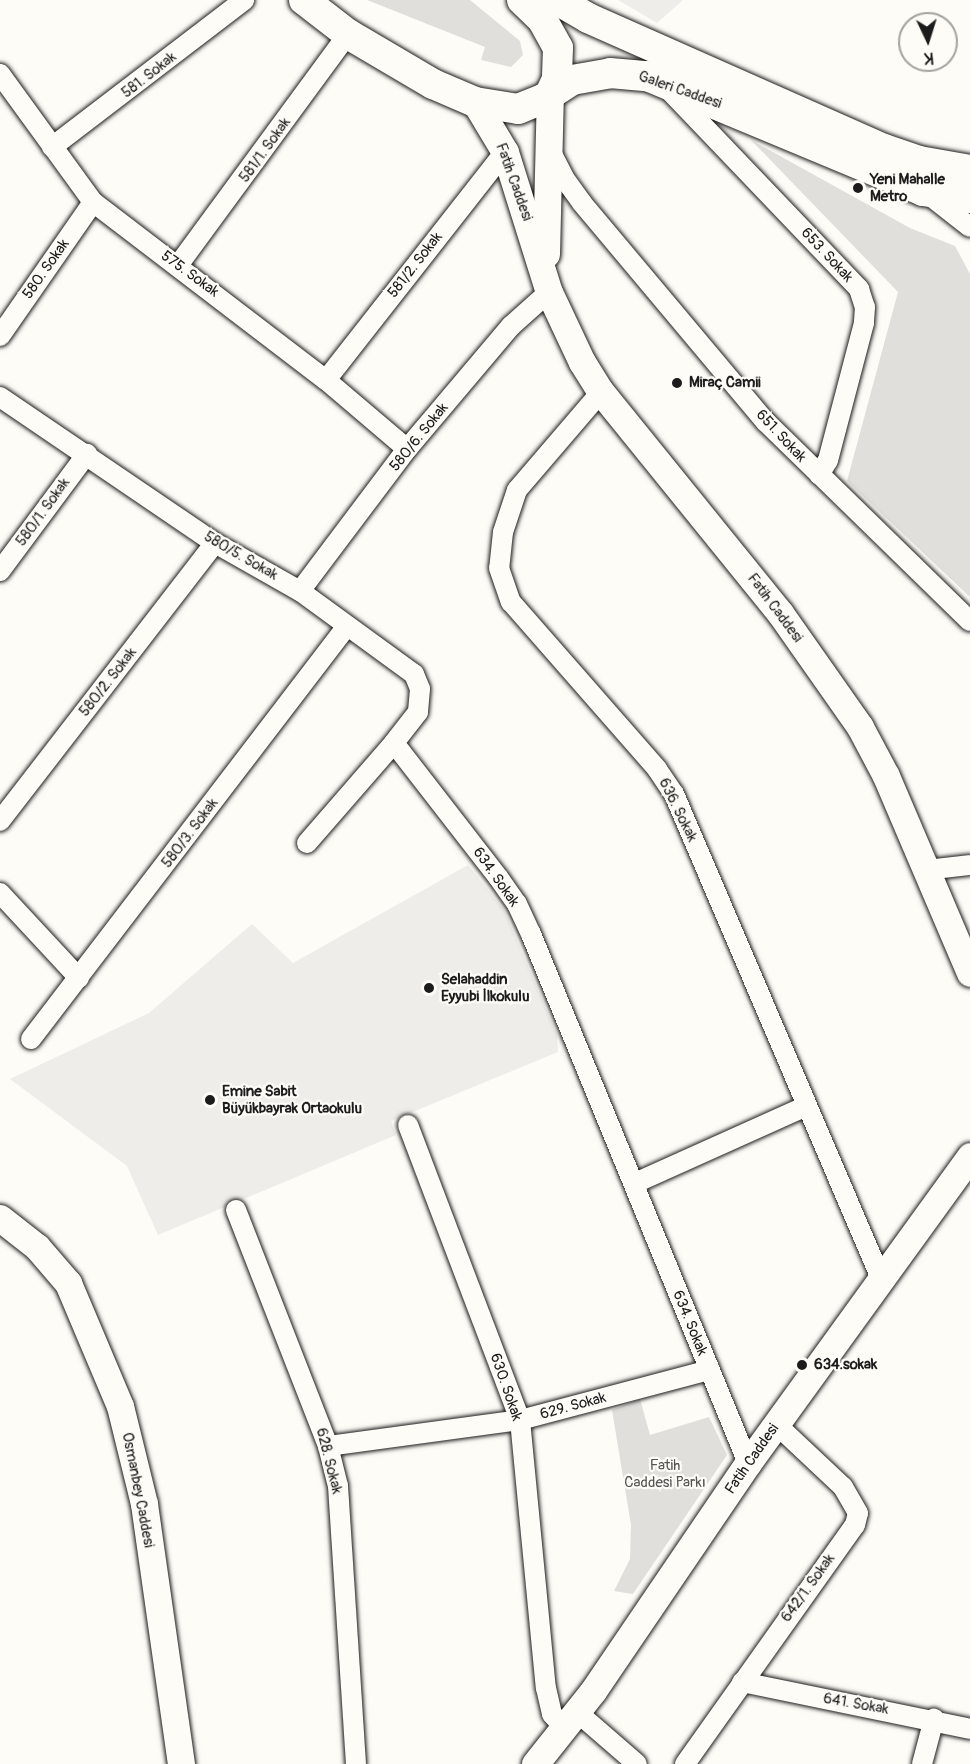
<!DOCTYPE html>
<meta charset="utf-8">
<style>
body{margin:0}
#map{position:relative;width:970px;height:1764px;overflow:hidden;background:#fdfcf7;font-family:Pangolin,sans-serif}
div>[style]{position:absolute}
.built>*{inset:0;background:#eeede9}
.green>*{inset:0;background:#e0dfdb}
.roads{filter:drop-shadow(0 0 2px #1c1c1c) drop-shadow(0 0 2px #1c1c1c)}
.street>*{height:20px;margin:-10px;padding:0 10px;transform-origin:10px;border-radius:10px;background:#fdfcf7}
.secondary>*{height:27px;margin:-13.5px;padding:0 13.5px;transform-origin:13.5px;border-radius:13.5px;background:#fdfcf7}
.primary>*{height:30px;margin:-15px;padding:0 15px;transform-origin:15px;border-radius:15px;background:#fdfcf7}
.dots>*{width:16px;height:16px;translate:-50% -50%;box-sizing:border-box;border:3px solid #fdfcf7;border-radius:50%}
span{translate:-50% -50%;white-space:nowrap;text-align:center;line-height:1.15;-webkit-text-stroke:4.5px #fdfcf7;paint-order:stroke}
.street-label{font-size:15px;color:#1c1c1c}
.poi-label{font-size:15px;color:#1c1c1c;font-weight:700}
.left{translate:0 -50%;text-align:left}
.park-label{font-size:15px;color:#575655}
.north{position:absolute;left:898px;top:12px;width:60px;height:60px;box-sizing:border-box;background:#fdfcf7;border:2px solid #a3a29f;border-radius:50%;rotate:176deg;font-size:16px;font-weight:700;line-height:24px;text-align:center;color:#1c1c1c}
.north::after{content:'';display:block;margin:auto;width:21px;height:27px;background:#1c1c1c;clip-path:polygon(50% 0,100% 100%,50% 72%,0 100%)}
</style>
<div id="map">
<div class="built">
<i style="clip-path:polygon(618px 0,683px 0,657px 23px)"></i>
<i style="clip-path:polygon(468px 865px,504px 910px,557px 1034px,558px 1052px,391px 1121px,396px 1135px,158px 1235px,127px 1166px,10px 1079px,149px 1013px,252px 924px,293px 963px)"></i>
</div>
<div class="green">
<i style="clip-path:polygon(367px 0,470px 0,520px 41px,523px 55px,511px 67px,481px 60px,485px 47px)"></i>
<i style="clip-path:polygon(751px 140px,910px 228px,955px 246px,970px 274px,970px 597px,847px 481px,898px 292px)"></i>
<i style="clip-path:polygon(640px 1399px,650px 1435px,709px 1417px,727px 1455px,633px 1594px,614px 1591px,630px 1559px,631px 1525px,612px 1410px)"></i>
</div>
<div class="roads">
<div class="street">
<i style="left:0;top:74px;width:158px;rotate:54deg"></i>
<i style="left:93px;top:202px;width:293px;rotate:37.4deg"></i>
<i style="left:326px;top:380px;width:106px;rotate:40.4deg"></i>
<i style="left:670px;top:91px;width:274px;rotate:46.3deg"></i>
<i style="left:859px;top:289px;width:19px;rotate:72deg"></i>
<i style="left:865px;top:307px;width:16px;rotate:94deg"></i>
<i style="left:864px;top:323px;width:142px;rotate:104.7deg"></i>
<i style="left:828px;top:460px;width:17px;rotate:121deg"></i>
<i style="left:52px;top:147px;width:242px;rotate:-37.4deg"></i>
<i style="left:550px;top:150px;width:31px;rotate:63deg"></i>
<i style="left:564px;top:178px;width:31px;rotate:54deg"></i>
<i style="left:582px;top:203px;width:286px;rotate:50deg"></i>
<i style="left:766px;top:422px;width:285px;rotate:44.3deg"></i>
<i style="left:928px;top:194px;width:53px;rotate:38.2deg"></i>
<i style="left:179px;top:264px;width:285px;rotate:-53.7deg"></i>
<i style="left:0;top:336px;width:163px;rotate:-55.2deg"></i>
<i style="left:326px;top:380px;width:290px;rotate:-51.9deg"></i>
<i style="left:601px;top:392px;width:129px;rotate:130.6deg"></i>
<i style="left:517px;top:490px;width:44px;rotate:108.4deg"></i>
<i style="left:503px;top:532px;width:36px;rotate:96deg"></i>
<i style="left:499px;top:568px;width:36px;rotate:71deg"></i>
<i style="left:511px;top:602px;width:222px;rotate:48.8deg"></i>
<i style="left:657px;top:769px;width:30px;rotate:56deg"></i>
<i style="left:674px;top:794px;width:530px;rotate:66.87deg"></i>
<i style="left:0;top:397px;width:260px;rotate:34.2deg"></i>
<i style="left:215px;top:543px;width:98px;rotate:29.5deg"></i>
<i style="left:300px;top:591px;width:141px;rotate:36.1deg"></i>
<i style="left:414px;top:674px;width:16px;rotate:68deg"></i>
<i style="left:420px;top:689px;width:23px;rotate:95deg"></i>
<i style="left:418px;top:712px;width:39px;rotate:128deg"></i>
<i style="left:0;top:571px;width:146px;rotate:-53.4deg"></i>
<i style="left:300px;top:591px;width:178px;rotate:-53deg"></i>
<i style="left:407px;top:449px;width:161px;rotate:-49.8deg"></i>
<i style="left:511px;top:326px;width:51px;rotate:-41.8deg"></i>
<i style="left:0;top:821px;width:351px;rotate:-52.3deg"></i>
<i style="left:307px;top:843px;width:133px;rotate:-49deg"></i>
<i style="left:394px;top:743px;width:170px;rotate:52.2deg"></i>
<i style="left:498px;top:877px;width:33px;rotate:55deg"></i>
<i style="left:517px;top:904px;width:33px;rotate:65deg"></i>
<i style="left:531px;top:934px;width:572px;rotate:67.7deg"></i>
<i style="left:926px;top:870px;width:44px;rotate:-6.5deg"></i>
<i style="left:0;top:893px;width:116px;rotate:47.1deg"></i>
<i style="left:31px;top:1039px;width:520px;rotate:-52.58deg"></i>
<i style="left:408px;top:1125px;width:316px;rotate:69.2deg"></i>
<i style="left:520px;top:1420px;width:269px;rotate:84.5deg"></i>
<i style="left:546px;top:1688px;width:27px;rotate:77deg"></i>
<i style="left:552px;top:1714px;width:20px;rotate:49deg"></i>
<i style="left:635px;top:1183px;width:188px;rotate:-24.2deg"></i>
<i style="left:236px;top:1210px;width:253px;rotate:68.7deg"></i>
<i style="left:328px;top:1446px;width:41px;rotate:76deg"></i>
<i style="left:338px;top:1486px;width:279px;rotate:86.3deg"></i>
<i style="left:328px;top:1446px;width:194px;rotate:-7.7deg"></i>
<i style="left:520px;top:1420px;width:196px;rotate:-14.8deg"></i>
<i style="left:742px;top:1682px;width:233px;rotate:11.6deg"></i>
<i style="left:577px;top:1712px;width:79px;rotate:40.9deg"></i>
<i style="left:685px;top:1764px;width:293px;rotate:-54.6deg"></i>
<i style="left:855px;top:1525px;width:12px;rotate:-76deg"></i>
<i style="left:858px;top:1513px;width:30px;rotate:-120deg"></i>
<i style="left:843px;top:1487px;width:92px;rotate:-136.8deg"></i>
<i style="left:922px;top:1764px;width:47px;rotate:-75.1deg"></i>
</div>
<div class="secondary">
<i style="left:475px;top:102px;width:58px;rotate:59deg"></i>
<i style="left:505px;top:152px;width:147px;rotate:72.6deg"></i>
<i style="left:549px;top:292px;width:77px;rotate:64.8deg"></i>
<i style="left:582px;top:362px;width:36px;rotate:58deg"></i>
<i style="left:601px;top:392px;width:284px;rotate:51deg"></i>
<i style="left:780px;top:613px;width:139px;rotate:54.9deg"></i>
<i style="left:860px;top:727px;width:55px;rotate:62deg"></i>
<i style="left:886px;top:776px;width:214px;rotate:66.9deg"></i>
<i style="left:546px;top:254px;width:160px;rotate:-88.6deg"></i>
<i style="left:0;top:1218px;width:47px;rotate:38.1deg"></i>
<i style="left:37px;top:1247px;width:48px;rotate:49.3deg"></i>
<i style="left:68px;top:1283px;width:134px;rotate:67.1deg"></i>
<i style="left:120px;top:1406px;width:101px;rotate:76.2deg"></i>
<i style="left:144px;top:1504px;width:263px;rotate:81.9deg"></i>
<i style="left:535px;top:1764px;width:93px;rotate:-51.5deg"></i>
<i style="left:593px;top:1691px;width:276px;rotate:-55.8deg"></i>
<i style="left:748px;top:1463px;width:379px;rotate:-54.1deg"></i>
</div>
<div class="primary">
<i style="left:304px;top:0;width:56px;rotate:37.7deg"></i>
<i style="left:348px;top:34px;width:99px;rotate:30.5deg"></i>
<i style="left:433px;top:84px;width:46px;rotate:23.2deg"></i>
<i style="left:475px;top:102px;width:44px;rotate:9.2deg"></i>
<i style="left:518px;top:109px;width:27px;rotate:-22deg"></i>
<i style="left:543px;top:99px;width:35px;rotate:-33deg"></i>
<i style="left:572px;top:80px;width:39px;rotate:-10deg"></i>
<i style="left:610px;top:73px;width:37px;rotate:5deg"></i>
<i style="left:647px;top:76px;width:299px;rotate:22.6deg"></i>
<i style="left:923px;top:191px;width:48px;rotate:8.5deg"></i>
<i style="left:522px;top:0;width:28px;rotate:44deg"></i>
<i style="left:542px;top:19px;width:33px;rotate:61deg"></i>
<i style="left:558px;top:48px;width:31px;rotate:92deg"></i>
<i style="left:557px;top:79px;width:17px;rotate:115deg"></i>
<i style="left:557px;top:0;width:36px;rotate:30deg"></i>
<i style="left:588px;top:18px;width:324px;rotate:23.9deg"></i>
<i style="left:884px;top:149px;width:37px;rotate:19deg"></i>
<i style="left:919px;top:161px;width:52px;rotate:10deg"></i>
</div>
</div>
<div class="dots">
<i style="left:858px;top:188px;background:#1c1c1c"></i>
<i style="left:677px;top:383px;background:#1c1c1c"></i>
<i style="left:429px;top:988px;background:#1c1c1c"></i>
<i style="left:210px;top:1100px;background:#1c1c1c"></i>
<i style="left:802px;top:1365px;background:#1c1c1c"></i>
</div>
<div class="street-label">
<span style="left:149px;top:75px;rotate:-38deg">581. Sokak</span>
<span style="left:680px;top:90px;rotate:19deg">Galeri Caddesi</span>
<span style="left:265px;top:150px;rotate:-54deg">581/1. Sokak</span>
<span style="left:514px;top:182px;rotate:70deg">Fatih Caddesi</span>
<span style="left:827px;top:255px;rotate:47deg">653. Sokak</span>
<span style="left:415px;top:265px;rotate:-52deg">581/2. Sokak</span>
<span style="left:46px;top:269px;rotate:-55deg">580. Sokak</span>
<span style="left:190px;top:274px;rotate:36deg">575. Sokak</span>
<span style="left:781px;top:436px;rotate:47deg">651. Sokak</span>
<span style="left:419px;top:437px;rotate:-51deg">580/6. Sokak</span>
<span style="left:43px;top:512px;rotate:-54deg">580/1. Sokak</span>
<span style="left:241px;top:556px;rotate:30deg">580/5. Sokak</span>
<span style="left:775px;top:608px;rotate:53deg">Fatih Caddesi</span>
<span style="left:108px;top:682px;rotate:-52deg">580/2. Sokak</span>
<span style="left:678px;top:810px;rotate:64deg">636. Sokak</span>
<span style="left:190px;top:833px;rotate:-53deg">580/3. Sokak</span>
<span style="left:496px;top:877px;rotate:55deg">634. Sokak</span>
<span style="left:690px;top:1323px;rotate:68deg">634. Sokak</span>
<span style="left:506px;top:1387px;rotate:71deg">630. Sokak</span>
<span style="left:573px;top:1406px;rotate:-15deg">629. Sokak</span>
<span style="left:752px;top:1459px;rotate:-55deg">Fatih Caddesi</span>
<span style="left:329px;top:1461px;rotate:76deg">628. Sokak</span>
<span style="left:138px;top:1490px;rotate:79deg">Osmanbey Caddesi</span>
<span style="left:808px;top:1588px;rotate:-54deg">642/1. Sokak</span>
<span style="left:856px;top:1704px;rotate:10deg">641. Sokak</span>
</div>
<div class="poi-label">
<span class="left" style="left:870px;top:188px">Yeni Mahalle<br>Metro</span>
<span class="left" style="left:689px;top:383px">Miraç Camii</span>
<span class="left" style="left:441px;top:988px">Selahaddin<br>Eyyubi İlkokulu</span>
<span class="left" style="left:222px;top:1100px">Emine Sabit<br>Büyükbayrak Ortaokulu</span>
<span class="left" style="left:814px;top:1365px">634.sokak</span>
</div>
<div class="park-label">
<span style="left:665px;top:1474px">Fatih<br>Caddesi Parkı</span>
</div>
<div class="north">K</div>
</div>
